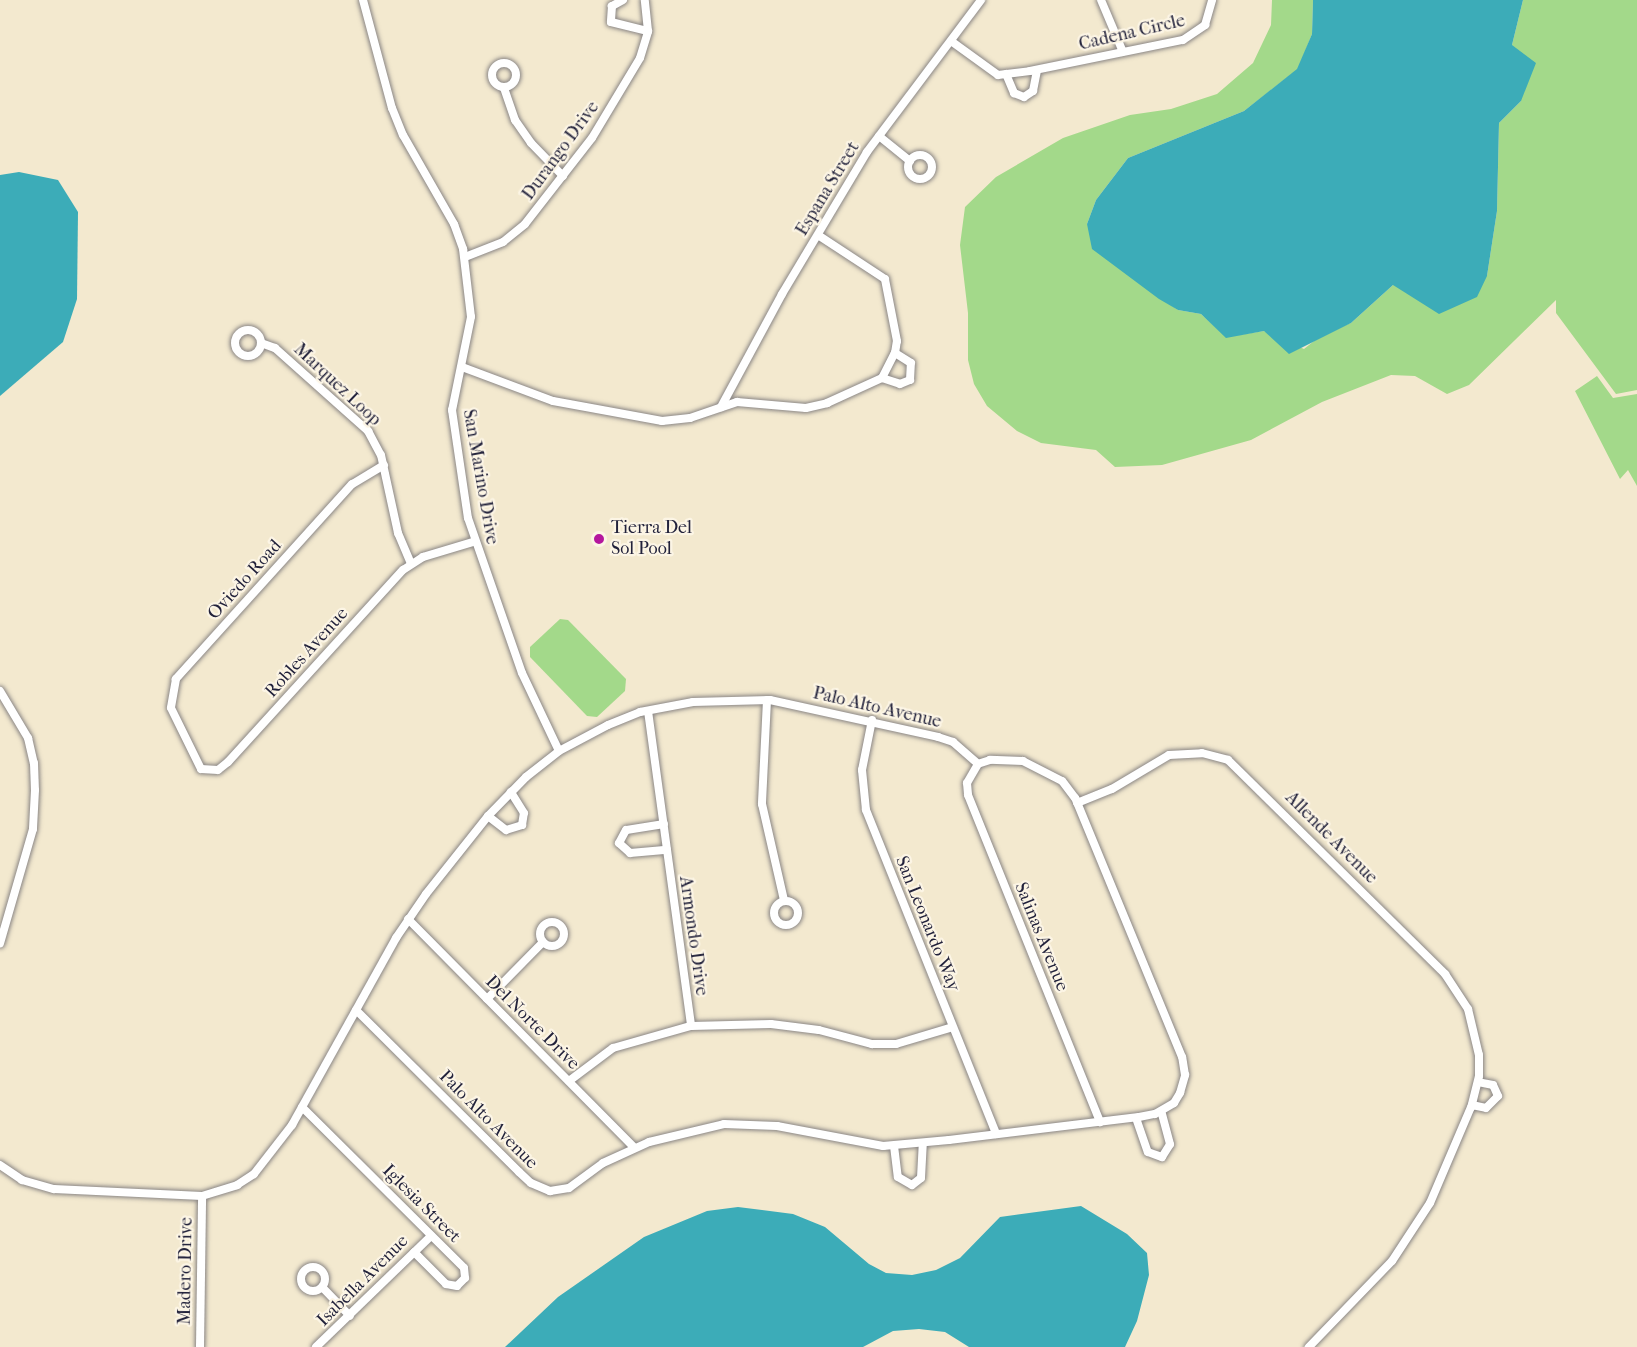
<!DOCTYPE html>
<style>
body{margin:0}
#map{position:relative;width:1637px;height:1347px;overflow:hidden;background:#f3e9cf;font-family:"IM FELL French Canon",serif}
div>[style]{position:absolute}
.green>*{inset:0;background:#a3d98a}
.water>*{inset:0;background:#3cacb8}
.roads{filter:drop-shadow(0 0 2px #8a8685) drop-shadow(0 0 2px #8a8685)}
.minor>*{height:8px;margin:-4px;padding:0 4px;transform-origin:4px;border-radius:4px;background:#fff}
.minor>.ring{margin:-4px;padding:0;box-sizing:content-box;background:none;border:8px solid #fff;border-radius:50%}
.dots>*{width:16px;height:16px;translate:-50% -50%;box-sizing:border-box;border:3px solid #fcf5e5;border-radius:50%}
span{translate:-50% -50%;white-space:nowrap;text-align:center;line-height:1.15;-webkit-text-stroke:4.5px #fcf5e5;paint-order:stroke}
.street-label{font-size:18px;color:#22223b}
.poi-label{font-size:18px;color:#22223b}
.left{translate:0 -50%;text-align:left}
</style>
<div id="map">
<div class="green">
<i style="clip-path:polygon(1272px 0,1313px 0,1312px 34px,1298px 69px,1244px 111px,1128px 158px,1096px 200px,1087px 224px,1149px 290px,1178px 310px,1201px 314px,1226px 337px,1264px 331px,1304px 349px,1324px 333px,1351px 323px,1393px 285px,1487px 276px,1497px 211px,1499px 123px,1521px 101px,1512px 45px,1523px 0,1637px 0,1637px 390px,1616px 394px,1556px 313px,1556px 300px,1469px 385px,1447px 394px,1415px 376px,1391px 375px,1322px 402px,1251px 440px,1162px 465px,1115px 467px,1096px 450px,1041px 443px,1017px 431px,987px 406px,974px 384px,968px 360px,968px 313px,960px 245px,965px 207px,996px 177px,1063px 138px,1130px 115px,1171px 109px,1217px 94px,1253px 63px,1271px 25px)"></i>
<i style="clip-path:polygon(1597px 376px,1613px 398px,1637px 394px,1637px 486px,1628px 470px,1620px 479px,1575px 391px)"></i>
<i style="clip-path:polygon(560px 619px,568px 620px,626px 679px,625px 691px,597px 717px,587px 716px,530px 657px,530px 647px)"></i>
</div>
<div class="water">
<i style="clip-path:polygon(1313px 0,1523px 0,1512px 45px,1536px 63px,1521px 101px,1499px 123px,1497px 211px,1487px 276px,1477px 297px,1439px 314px,1393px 285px,1351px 323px,1289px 354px,1264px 331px,1226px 338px,1201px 314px,1178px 310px,1159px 299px,1092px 249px,1087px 224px,1096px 200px,1128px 158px,1244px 111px,1297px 69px,1312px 34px)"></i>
<i style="clip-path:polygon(19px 172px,58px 180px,78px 212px,77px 299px,63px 342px,0 396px,0 175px)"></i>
<i style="clip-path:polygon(1081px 1206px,1127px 1234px,1147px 1253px,1149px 1275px,1137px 1321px,1125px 1347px,969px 1347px,945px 1332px,919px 1329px,893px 1331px,863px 1347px,505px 1347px,558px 1297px,644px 1237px,707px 1211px,738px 1207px,793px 1214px,825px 1227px,869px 1264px,886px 1273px,912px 1275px,936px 1270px,960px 1258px,1000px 1217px)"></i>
</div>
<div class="roads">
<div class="minor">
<i style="left:363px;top:0;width:112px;rotate:75deg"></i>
<i style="left:392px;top:108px;width:29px;rotate:68deg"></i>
<i style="left:403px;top:135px;width:103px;rotate:60.2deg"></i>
<i style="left:454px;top:224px;width:27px;rotate:70deg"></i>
<i style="left:463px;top:249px;width:68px;rotate:83.3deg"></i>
<i style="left:471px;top:317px;width:95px;rotate:101.5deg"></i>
<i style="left:452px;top:410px;width:109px;rotate:81.6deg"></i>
<i style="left:468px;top:518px;width:164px;rotate:70.8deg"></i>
<i style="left:522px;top:673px;width:86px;rotate:64.6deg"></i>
<i style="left:623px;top:0;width:13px;rotate:151deg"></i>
<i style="left:612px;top:6px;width:16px;rotate:94deg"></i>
<i style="left:611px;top:22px;width:38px;rotate:14deg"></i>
<i style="left:1101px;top:0;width:56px;rotate:67.1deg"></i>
<i style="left:951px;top:41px;width:58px;rotate:35.9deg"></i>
<i style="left:998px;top:75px;width:32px;rotate:-7deg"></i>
<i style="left:1030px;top:71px;width:156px;rotate:-11.5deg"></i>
<i style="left:1183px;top:40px;width:27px;rotate:-34deg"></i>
<i style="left:1205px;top:25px;width:26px;rotate:-74deg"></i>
<i class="ring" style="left:492px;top:63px;width:16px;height:16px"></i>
<i style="left:1006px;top:74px;width:21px;rotate:67deg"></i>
<i style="left:1014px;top:93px;width:11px;rotate:22deg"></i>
<i style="left:1024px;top:97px;width:11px;rotate:-34deg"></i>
<i style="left:1033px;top:91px;width:21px;rotate:-79deg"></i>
<i style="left:504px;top:88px;width:34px;rotate:71deg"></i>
<i style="left:515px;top:120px;width:28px;rotate:55deg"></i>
<i style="left:531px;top:143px;width:46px;rotate:45.9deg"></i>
<i style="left:879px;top:136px;width:40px;rotate:39deg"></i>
<i class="ring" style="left:908px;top:155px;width:16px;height:16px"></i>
<i style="left:465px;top:257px;width:41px;rotate:-21.5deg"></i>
<i style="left:503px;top:242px;width:28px;rotate:-39deg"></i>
<i style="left:525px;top:224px;width:109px;rotate:-52.1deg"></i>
<i style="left:592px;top:138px;width:93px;rotate:-59deg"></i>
<i style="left:640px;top:58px;width:28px;rotate:-73deg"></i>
<i style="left:648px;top:31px;width:31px;rotate:-96deg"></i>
<i class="ring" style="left:235px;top:330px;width:18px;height:18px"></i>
<i style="left:261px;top:343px;width:15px;rotate:20deg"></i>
<i style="left:275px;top:348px;width:125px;rotate:41.7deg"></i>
<i style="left:368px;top:431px;width:27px;rotate:62deg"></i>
<i style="left:381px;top:455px;width:80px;rotate:77.7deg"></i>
<i style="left:398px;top:533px;width:33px;rotate:67deg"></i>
<i style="left:462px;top:367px;width:97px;rotate:20.5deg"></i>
<i style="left:553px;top:401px;width:111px;rotate:10.4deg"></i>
<i style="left:662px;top:421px;width:28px;rotate:-6deg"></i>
<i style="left:690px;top:418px;width:50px;rotate:-18.8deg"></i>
<i style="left:737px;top:402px;width:69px;rotate:5deg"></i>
<i style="left:806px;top:408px;width:22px;rotate:-13deg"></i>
<i style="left:827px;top:403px;width:60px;rotate:-24.4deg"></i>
<i style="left:882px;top:378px;width:28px;rotate:-63deg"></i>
<i style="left:895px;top:353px;width:12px;rotate:-81deg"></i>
<i style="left:897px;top:341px;width:63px;rotate:-101deg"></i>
<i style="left:885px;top:279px;width:80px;rotate:-146.7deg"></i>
<i style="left:882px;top:378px;width:19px;rotate:18deg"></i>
<i style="left:900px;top:384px;width:11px;rotate:-22deg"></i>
<i style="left:910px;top:380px;width:17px;rotate:-87deg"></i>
<i style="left:911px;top:363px;width:19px;rotate:-148deg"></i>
<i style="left:721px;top:407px;width:128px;rotate:-61.6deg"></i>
<i style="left:782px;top:294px;width:165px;rotate:-59.1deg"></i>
<i style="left:867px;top:152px;width:190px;rotate:-53.1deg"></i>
<i style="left:384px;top:465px;width:37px;rotate:149deg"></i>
<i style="left:352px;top:484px;width:263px;rotate:132.1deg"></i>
<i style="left:176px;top:679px;width:29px;rotate:100deg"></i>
<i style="left:171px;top:708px;width:68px;rotate:63.8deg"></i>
<i style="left:201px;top:769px;width:17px;rotate:3deg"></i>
<i style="left:218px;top:770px;width:13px;rotate:-39deg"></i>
<i style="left:228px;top:762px;width:260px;rotate:-47.7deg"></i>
<i style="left:403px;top:570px;width:24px;rotate:-33deg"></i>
<i style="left:423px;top:557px;width:52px;rotate:-16.7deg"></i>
<i style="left:0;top:691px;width:55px;rotate:59.2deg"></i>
<i style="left:28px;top:738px;width:26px;rotate:77deg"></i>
<i style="left:34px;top:763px;width:27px;rotate:88deg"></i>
<i style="left:35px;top:790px;width:39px;rotate:93deg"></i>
<i style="left:33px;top:829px;width:119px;rotate:106.1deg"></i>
<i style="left:767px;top:700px;width:104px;rotate:92.8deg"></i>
<i style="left:762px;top:804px;width:98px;rotate:77.1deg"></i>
<i style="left:648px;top:711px;width:318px;rotate:82.2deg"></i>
<i style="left:872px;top:720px;width:51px;rotate:101.3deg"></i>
<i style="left:862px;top:770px;width:40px;rotate:84.3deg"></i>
<i style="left:866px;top:810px;width:349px;rotate:68.1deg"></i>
<i style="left:1077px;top:803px;width:38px;rotate:-22deg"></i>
<i style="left:1112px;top:789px;width:66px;rotate:-30.8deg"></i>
<i style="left:1169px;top:755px;width:33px;rotate:-3deg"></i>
<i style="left:1202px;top:753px;width:27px;rotate:15deg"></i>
<i style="left:1228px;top:760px;width:305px;rotate:44.6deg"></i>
<i style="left:1445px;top:974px;width:42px;rotate:56.7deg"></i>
<i style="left:1468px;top:1009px;width:47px;rotate:76.6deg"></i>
<i style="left:1479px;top:1055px;width:21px;rotate:90deg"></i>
<i style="left:1479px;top:1076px;width:32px;rotate:104deg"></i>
<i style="left:1471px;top:1107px;width:104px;rotate:113.1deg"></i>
<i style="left:1430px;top:1203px;width:69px;rotate:123.2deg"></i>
<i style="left:1392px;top:1261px;width:120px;rotate:134deg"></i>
<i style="left:488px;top:816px;width:23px;rotate:38deg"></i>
<i style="left:506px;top:830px;width:17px;rotate:-17deg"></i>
<i style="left:522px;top:825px;width:12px;rotate:-81deg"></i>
<i style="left:524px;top:813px;width:25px;rotate:-122deg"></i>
<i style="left:664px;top:824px;width:38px;rotate:171deg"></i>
<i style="left:626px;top:830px;width:15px;rotate:118deg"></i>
<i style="left:619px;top:843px;width:15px;rotate:42deg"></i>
<i style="left:630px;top:853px;width:37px;rotate:-5deg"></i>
<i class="ring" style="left:774px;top:901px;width:16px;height:16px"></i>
<i style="left:408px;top:919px;width:321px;rotate:45.3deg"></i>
<i class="ring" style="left:540px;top:922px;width:16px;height:16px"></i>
<i style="left:487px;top:999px;width:80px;rotate:-45.5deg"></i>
<i style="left:356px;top:1010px;width:230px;rotate:44.8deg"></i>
<i style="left:519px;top:1172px;width:16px;rotate:43deg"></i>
<i style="left:531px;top:1183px;width:21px;rotate:23deg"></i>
<i style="left:550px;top:1191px;width:19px;rotate:-9deg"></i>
<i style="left:569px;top:1188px;width:42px;rotate:-36.3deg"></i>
<i style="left:603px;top:1163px;width:51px;rotate:-24.5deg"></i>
<i style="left:649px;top:1142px;width:77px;rotate:-13.5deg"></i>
<i style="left:724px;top:1124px;width:53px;rotate:2.2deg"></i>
<i style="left:777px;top:1126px;width:108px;rotate:10.7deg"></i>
<i style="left:883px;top:1146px;width:66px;rotate:-5.2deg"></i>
<i style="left:949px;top:1140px;width:191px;rotate:-6.9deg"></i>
<i style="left:1139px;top:1117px;width:16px;rotate:-11deg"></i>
<i style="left:1155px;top:1114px;width:22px;rotate:-30deg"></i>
<i style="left:1174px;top:1103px;width:12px;rotate:-59deg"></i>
<i style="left:1180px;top:1093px;width:19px;rotate:-74deg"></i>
<i style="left:1185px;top:1075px;width:18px;rotate:-99deg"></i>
<i style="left:1182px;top:1057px;width:280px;rotate:-112.4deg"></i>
<i style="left:1075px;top:798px;width:21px;rotate:-127deg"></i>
<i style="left:1062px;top:781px;width:44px;rotate:-152.9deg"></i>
<i style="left:1023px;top:761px;width:33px;rotate:-178deg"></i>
<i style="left:990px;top:760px;width:13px;rotate:162deg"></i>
<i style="left:978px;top:764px;width:22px;rotate:120deg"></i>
<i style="left:967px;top:783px;width:12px;rotate:85deg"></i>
<i style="left:968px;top:795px;width:353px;rotate:68deg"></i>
<i style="left:569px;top:1081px;width:55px;rotate:-36.9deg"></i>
<i style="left:613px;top:1048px;width:81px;rotate:-15.8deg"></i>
<i style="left:691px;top:1026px;width:80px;rotate:-1.4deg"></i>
<i style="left:771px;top:1024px;width:48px;rotate:7.1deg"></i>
<i style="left:819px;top:1030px;width:55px;rotate:14.8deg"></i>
<i style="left:872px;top:1044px;width:24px"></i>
<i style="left:896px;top:1044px;width:59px;rotate:-16.6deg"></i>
<i style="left:1472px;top:1105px;width:14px;rotate:12deg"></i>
<i style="left:1486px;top:1108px;width:17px;rotate:-45deg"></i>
<i style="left:1498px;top:1096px;width:12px;rotate:-114deg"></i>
<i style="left:1493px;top:1085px;width:15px;rotate:-169deg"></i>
<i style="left:302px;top:1107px;width:228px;rotate:44.8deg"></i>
<i style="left:464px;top:1268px;width:10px;rotate:84deg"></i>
<i style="left:465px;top:1278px;width:11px;rotate:135deg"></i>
<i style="left:457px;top:1286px;width:11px;rotate:-170deg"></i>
<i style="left:446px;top:1284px;width:45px;rotate:-135deg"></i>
<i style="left:1136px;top:1118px;width:36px;rotate:71deg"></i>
<i style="left:1148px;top:1152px;width:15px;rotate:20deg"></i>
<i style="left:1162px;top:1157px;width:15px;rotate:-58deg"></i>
<i style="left:1170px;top:1144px;width:34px;rotate:-105deg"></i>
<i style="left:894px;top:1146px;width:31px;rotate:83deg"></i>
<i style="left:898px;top:1177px;width:16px;rotate:30deg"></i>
<i style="left:912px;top:1185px;width:11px;rotate:-38deg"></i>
<i style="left:921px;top:1178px;width:35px;rotate:-87deg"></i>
<i style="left:0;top:1165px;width:27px;rotate:34deg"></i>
<i style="left:22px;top:1180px;width:33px;rotate:16deg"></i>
<i style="left:54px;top:1189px;width:148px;rotate:2.7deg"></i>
<i style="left:202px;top:1196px;width:37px;rotate:-17deg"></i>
<i style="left:237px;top:1185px;width:20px;rotate:-33deg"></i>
<i style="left:254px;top:1174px;width:62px;rotate:-52.2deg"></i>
<i style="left:292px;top:1125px;width:214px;rotate:-60.9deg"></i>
<i style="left:396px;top:938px;width:53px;rotate:-55.7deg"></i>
<i style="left:426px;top:894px;width:100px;rotate:-51.5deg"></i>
<i style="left:488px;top:816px;width:54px;rotate:-45.7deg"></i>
<i style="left:526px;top:777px;width:42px;rotate:-38.2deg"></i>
<i style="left:559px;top:751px;width:55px;rotate:-28deg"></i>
<i style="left:608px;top:725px;width:35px;rotate:-22deg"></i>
<i style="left:640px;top:712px;width:54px;rotate:-10.7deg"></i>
<i style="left:693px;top:702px;width:77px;rotate:-1.5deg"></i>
<i style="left:770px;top:700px;width:172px;rotate:12.4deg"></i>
<i style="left:938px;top:737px;width:16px;rotate:18deg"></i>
<i style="left:953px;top:742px;width:33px;rotate:41deg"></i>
<i class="ring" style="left:301px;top:1267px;width:16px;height:16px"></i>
<i style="left:322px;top:1287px;width:40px;rotate:46deg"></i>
<i style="left:200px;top:1347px;width:151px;rotate:-89.2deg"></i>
<i style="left:316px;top:1347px;width:160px;rotate:-44deg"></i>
</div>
</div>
<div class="dots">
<i style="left:599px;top:539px;background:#b5179e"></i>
</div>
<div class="street-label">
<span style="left:1132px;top:33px;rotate:-13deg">Cadena Circle</span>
<span style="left:561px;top:151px;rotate:-54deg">Durango Drive</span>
<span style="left:828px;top:189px;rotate:-59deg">Espana Street</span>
<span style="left:337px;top:385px;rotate:43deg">Marquez Loop</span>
<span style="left:480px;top:477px;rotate:80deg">San Marino Drive</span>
<span style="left:245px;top:580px;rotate:-48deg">Oviedo Road</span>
<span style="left:307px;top:653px;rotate:-48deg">Robles Avenue</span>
<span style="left:877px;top:708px;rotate:13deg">Palo Alto Avenue</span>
<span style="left:1331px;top:838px;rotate:45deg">Allende Avenue</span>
<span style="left:927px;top:924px;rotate:68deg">San Leonardo Way</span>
<span style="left:693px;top:936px;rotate:82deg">Armondo Drive</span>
<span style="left:1041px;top:937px;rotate:68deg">Salinas Avenue</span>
<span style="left:532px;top:1023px;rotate:45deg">Del Norte Drive</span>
<span style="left:488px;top:1120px;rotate:45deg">Palo Alto Avenue</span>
<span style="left:421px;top:1204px;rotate:45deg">Iglesia Street</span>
<span style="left:186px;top:1271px;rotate:-89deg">Madero Drive</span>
<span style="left:363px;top:1281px;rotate:-45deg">Isabella Avenue</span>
</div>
<div class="poi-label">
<span class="left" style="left:611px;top:539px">Tierra Del<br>Sol Pool</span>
</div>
</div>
